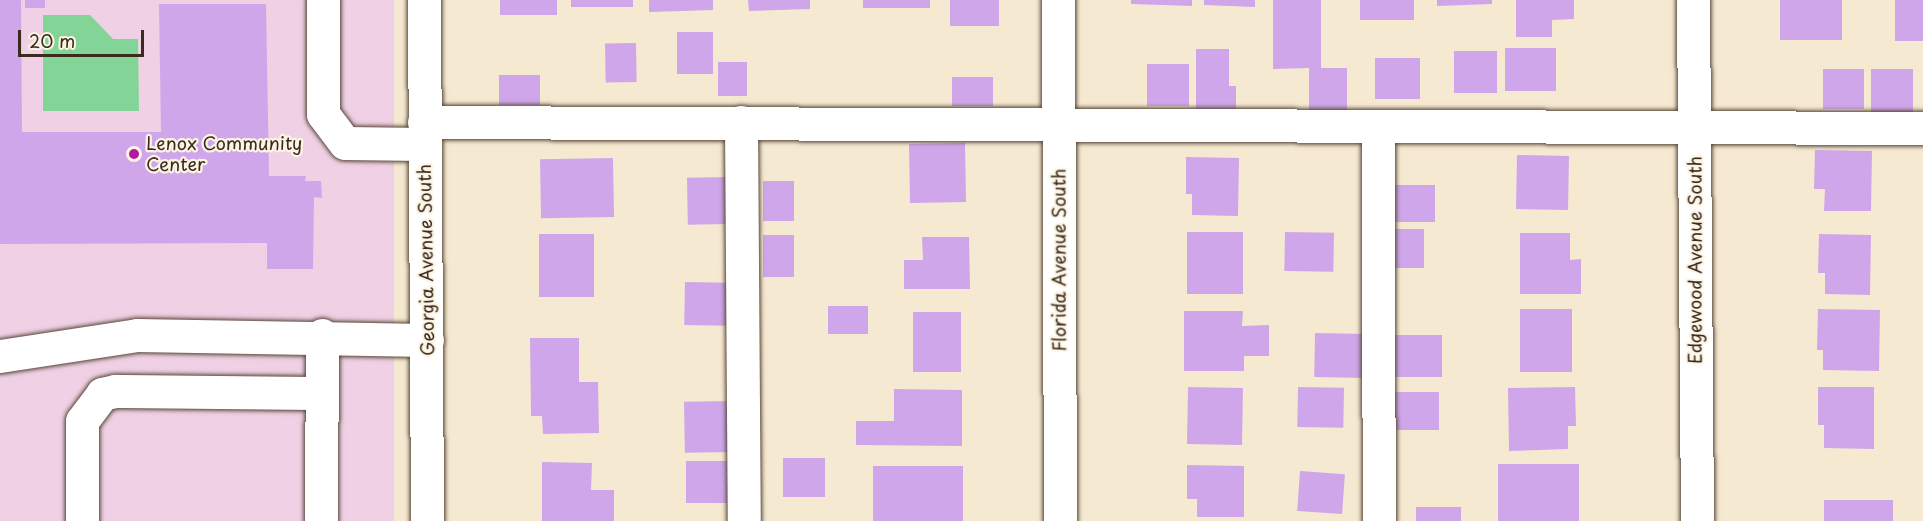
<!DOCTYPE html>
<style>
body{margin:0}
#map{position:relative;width:1923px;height:521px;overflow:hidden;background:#f6e9d1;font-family:"Playpen Sans",sans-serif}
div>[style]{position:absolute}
.built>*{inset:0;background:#f0d0e4;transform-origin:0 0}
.green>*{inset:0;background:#82d597}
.building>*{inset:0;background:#cfa6ea;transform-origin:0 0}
.roads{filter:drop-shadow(0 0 2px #574739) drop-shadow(0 0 2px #574739)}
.minor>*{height:33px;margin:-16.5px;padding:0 16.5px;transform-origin:16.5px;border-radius:16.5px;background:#fff}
.dots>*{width:16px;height:16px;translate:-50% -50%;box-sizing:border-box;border:3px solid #fcf5e5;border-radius:50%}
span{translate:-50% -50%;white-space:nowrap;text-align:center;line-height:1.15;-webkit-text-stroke:4.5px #fcf5e5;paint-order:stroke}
.poi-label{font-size:18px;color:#3b2a1e}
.left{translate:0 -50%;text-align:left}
.street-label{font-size:18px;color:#3b2a1e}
.scale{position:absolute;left:18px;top:30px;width:126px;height:27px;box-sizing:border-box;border:3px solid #3b2a1e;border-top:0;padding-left:8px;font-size:18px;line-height:21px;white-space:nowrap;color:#3b2a1e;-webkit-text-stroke:4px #fcf5e5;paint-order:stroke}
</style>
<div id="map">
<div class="built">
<i style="left:0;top:0;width:394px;height:521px"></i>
</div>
<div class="green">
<i style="clip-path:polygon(43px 15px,90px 15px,113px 39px,138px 39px,139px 111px,43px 111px)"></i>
</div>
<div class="building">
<i style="clip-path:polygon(0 0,21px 0,22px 132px,161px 132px,159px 4px,266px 4px,269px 176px,306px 176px,305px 181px,321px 181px,322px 198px,314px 197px,313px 269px,267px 269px,267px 243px,0 244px)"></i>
<i style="left:25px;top:0;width:20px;height:8px"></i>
<i style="left:500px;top:0;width:57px;height:15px"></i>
<i style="left:571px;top:0;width:62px;height:7px"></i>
<i style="clip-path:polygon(649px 0,713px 0,713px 10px,649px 12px)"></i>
<i style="clip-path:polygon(748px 0,810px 0,810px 9px,749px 11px)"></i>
<i style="left:863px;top:0;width:67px;height:8px"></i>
<i style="left:950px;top:0;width:49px;height:26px"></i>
<i style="clip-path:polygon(1131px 0,1192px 0,1192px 6px,1131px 4px)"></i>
<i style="clip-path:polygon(1204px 0,1255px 0,1255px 7px,1204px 5px)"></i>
<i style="clip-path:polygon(1273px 0,1321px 0,1321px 68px,1347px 68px,1347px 111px,1309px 111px,1309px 68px,1273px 69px)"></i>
<i style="left:1360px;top:0;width:54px;height:20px"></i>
<i style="clip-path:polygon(1437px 0,1492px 0,1492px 4px,1437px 6px)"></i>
<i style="clip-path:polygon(1516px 0,1574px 0,1574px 19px,1552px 20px,1552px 37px,1516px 37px)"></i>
<i style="left:1780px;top:0;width:62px;height:40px"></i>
<i style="left:1895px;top:0;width:28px;height:41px"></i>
<i style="left:677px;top:32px;width:36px;height:42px"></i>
<i style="left:636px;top:43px;width:39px;height:31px;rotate:89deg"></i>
<i style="left:1556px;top:48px;width:43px;height:51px;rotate:90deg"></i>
<i style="clip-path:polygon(1196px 49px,1229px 49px,1229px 86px,1236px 86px,1236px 111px,1196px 111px)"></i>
<i style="left:1454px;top:51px;width:43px;height:42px"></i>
<i style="left:1375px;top:58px;width:45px;height:41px"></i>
<i style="left:718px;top:62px;width:29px;height:34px"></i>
<i style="left:1147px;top:64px;width:42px;height:42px"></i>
<i style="left:1864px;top:69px;width:40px;height:41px;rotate:90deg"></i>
<i style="left:1871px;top:69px;width:42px;height:43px"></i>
<i style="left:499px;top:75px;width:41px;height:30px"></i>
<i style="left:952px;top:77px;width:41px;height:29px"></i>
<i style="left:965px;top:143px;width:59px;height:56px;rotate:89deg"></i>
<i style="clip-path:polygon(1815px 150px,1872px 151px,1871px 211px,1824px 211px,1825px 189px,1814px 189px)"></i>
<i style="left:1517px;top:155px;width:52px;height:54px;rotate:1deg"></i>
<i style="clip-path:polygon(1186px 157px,1239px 158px,1238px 216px,1192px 215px,1192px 194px,1186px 194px)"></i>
<i style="left:613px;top:158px;width:59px;height:73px;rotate:89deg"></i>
<i style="left:728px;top:177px;width:47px;height:41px;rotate:89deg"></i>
<i style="left:763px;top:181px;width:31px;height:40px"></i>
<i style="left:1392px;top:185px;width:43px;height:37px"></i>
<i style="left:1392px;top:229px;width:32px;height:39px"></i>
<i style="left:1187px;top:232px;width:56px;height:62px"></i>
<i style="left:1285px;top:232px;width:49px;height:39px;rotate:1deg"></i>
<i style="clip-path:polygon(1520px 233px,1570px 233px,1570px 260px,1581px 259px,1581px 294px,1520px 294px)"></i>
<i style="left:539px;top:234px;width:55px;height:63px"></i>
<i style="clip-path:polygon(1819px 234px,1871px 235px,1870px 295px,1825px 294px,1825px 273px,1818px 273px)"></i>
<i style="left:763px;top:235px;width:31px;height:42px"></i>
<i style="clip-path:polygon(922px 237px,969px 237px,970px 289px,904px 289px,904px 260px,923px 260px)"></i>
<i style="left:685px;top:282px;width:42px;height:43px;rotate:1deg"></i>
<i style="left:828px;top:306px;width:40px;height:28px"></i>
<i style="left:1520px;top:309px;width:52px;height:63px"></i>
<i style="clip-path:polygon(1818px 309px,1880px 310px,1879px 371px,1823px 370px,1823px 350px,1817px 350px)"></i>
<i style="clip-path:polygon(1184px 311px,1243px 311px,1242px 326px,1269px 325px,1269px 356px,1244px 356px,1244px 371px,1184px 371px)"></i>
<i style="left:913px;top:312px;width:48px;height:60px"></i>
<i style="left:1315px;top:333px;width:53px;height:44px;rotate:1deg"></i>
<i style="left:1394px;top:335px;width:48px;height:42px"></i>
<i style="clip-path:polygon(530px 338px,579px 338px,579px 382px,598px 382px,599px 433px,543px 434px,542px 416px,531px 416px)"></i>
<i style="left:1188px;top:387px;width:55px;height:57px;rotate:1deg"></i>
<i style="left:1298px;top:387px;width:46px;height:40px;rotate:1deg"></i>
<i style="clip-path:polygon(1575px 387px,1576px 426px,1568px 426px,1568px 449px,1509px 451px,1508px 388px)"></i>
<i style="clip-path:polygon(1818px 387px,1874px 387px,1874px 449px,1824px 448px,1824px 425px,1818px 425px)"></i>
<i style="clip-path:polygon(894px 389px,962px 390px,962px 446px,856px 445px,856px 421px,894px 421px)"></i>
<i style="left:1395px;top:392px;width:44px;height:38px"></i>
<i style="left:730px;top:401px;width:51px;height:46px;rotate:89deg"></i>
<i style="left:783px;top:458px;width:42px;height:39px"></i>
<i style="left:686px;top:461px;width:44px;height:42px"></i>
<i style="clip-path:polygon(542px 462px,592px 463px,591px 490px,614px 490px,614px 521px,542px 521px)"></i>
<i style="left:1498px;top:464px;width:81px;height:57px"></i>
<i style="clip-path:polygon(1187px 465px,1244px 466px,1244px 517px,1197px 517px,1197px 499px,1187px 499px)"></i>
<i style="left:873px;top:466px;width:90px;height:55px"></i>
<i style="left:1300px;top:471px;width:45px;height:40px;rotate:4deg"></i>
<i style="left:1824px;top:500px;width:69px;height:21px"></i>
<i style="left:1416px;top:507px;width:45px;height:14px"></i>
</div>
<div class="roads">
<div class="minor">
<i style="left:323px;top:0;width:114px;rotate:90deg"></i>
<i style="left:323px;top:114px;width:36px;rotate:53deg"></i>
<i style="left:345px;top:143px;width:79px;rotate:0.7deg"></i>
<i style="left:424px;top:0;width:521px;rotate:89.67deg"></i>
<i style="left:1058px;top:0;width:521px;rotate:89.78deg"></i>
<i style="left:1693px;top:0;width:521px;rotate:89.56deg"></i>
<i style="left:424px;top:122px;width:1499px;rotate:0.23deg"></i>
<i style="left:741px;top:122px;width:399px;rotate:89.6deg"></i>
<i style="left:1378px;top:128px;width:393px;rotate:89.9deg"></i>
<i style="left:0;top:356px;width:139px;rotate:-8.7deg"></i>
<i style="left:137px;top:335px;width:290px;rotate:1deg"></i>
<i style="left:82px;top:521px;width:100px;rotate:-90deg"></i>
<i style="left:82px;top:421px;width:34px;rotate:-53deg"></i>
<i style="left:102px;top:394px;width:13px;rotate:-13deg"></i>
<i style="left:115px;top:391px;width:206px;rotate:0.6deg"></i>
<i style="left:321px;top:521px;width:186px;rotate:-89.7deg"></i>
</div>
</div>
<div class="dots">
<i style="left:134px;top:154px;background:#b5179e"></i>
</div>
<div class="poi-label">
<span class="left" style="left:146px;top:154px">Lenox Community<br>Center</span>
</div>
<div class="street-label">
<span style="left:426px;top:260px;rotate:-91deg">Georgia Avenue South</span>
<span style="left:1059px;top:260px;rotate:-90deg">Florida Avenue South</span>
<span style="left:1695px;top:260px;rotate:-90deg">Edgewood Avenue South</span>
</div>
<div class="scale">20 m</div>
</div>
